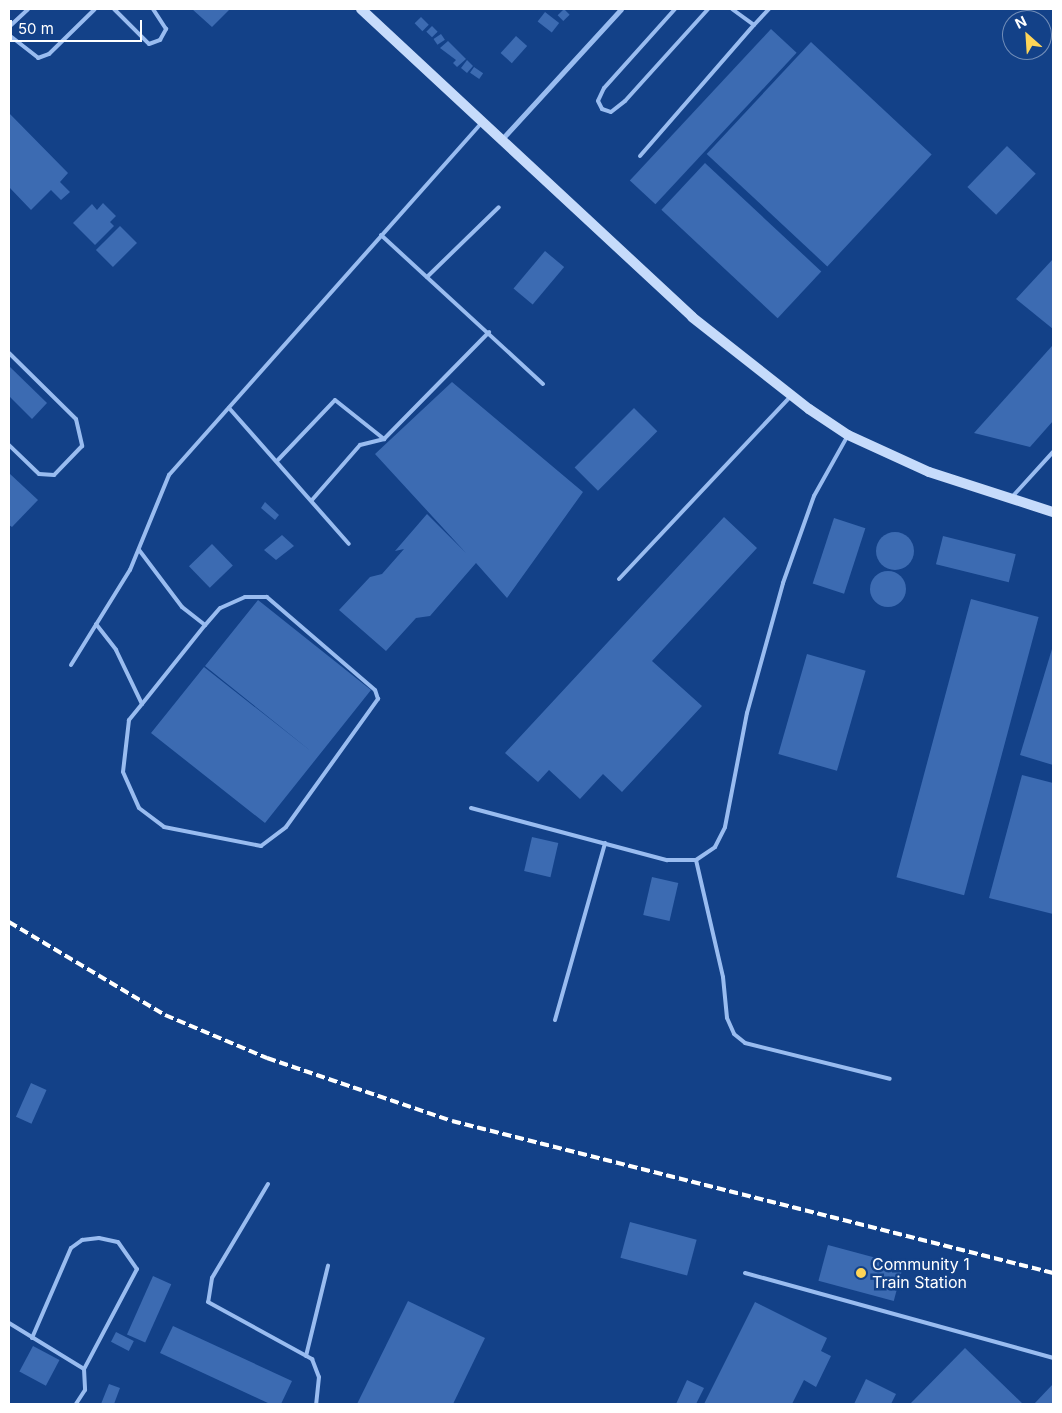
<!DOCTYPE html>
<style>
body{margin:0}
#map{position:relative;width:1062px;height:1413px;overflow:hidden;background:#134188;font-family:Inter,sans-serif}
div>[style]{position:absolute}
.building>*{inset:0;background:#3c6bb2;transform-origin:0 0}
.round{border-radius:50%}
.lane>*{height:4px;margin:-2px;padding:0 2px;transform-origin:2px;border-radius:2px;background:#99bcf0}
.street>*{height:5px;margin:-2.5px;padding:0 2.5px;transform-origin:2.5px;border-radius:2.5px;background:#99bcf0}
.secondary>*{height:10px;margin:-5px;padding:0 5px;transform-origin:5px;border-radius:5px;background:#c6dbfb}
.rail>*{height:4px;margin-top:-2px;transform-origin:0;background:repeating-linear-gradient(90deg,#fff 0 9px,transparent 0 13px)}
.dots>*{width:14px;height:14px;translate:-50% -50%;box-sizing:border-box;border:2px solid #134188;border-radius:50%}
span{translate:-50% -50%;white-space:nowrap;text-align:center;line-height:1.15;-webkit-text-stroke:5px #134188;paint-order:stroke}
.poi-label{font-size:16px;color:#fff}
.left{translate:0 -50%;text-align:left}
.frame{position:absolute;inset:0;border:10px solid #fff;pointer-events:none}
.north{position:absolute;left:1002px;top:10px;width:50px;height:50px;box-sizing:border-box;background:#134188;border:1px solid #718db8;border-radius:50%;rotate:334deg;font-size:14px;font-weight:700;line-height:20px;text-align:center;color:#fff}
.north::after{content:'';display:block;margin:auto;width:18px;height:22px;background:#ffd557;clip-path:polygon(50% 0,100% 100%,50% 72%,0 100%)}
.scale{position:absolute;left:10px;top:20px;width:132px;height:22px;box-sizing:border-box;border:2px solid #fff;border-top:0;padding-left:6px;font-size:15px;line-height:18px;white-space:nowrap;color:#fff;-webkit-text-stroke:4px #134188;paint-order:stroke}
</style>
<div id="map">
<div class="building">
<i style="clip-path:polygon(192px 9px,230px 9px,212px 27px)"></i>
<i style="left:564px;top:9px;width:8px;height:9px;rotate:45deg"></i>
<i style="left:545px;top:12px;width:18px;height:12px;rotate:38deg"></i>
<i style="left:421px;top:17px;width:11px;height:9px;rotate:45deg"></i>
<i style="left:432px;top:26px;width:8px;height:8px;rotate:45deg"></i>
<i style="left:771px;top:29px;width:35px;height:207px;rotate:43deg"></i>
<i style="left:441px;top:34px;width:7px;height:9px;rotate:56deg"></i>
<i style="left:516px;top:36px;width:15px;height:23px;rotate:42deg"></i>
<i style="clip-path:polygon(448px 41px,466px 59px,457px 67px,453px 63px,456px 60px,440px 48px)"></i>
<i style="left:811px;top:42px;width:165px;height:153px;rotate:43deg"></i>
<i style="clip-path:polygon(467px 60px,473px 66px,467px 73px,461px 68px)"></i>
<i style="left:474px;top:67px;width:11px;height:7px;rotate:34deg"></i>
<i style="clip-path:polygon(9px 113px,68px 173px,60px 182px,70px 192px,61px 200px,51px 190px,31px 210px,9px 187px)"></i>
<i style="left:1007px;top:146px;width:40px;height:57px;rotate:44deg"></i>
<i style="left:705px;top:163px;width:159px;height:64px;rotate:43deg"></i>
<i style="clip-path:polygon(103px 203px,116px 216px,110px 222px,114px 226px,95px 245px,73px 223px,92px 204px,97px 210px)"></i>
<i style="left:120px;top:226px;width:24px;height:34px;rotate:45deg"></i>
<i style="left:545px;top:251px;width:25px;height:49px;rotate:40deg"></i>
<i style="clip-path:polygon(1053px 259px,1053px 329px,1016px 299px)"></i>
<i style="clip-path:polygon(1052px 346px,1053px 421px,1030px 447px,974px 433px)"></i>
<i style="clip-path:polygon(9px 366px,47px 403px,32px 419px,9px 396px)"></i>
<i style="clip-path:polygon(452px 382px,583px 492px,507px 598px,476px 563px,430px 616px,416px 618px,386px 651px,339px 610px,370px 577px,382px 574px,404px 549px,395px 551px,427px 514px,466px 553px,375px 454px)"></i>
<i style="left:634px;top:408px;width:33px;height:84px;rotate:45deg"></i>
<i style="clip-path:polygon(9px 473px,38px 500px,12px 527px,9px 525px)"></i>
<i style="clip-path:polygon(265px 502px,279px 515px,275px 520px,261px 508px)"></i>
<i style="clip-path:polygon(724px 517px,757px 548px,652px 661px,702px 706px,622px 792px,603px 774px,580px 799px,549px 770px,538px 782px,505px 753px)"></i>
<i style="left:834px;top:518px;width:33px;height:69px;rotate:18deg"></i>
<i class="round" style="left:876px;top:532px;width:38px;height:38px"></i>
<i style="clip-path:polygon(282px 535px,294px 546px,276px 560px,264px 550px)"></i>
<i style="left:943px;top:536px;width:75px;height:29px;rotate:14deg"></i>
<i style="left:212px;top:544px;width:30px;height:32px;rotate:46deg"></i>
<i class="round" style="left:870px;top:571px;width:36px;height:36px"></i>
<i style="left:971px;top:599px;width:70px;height:288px;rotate:15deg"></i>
<i style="clip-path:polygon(258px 600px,371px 690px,265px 823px,151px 733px,204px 667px,312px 752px,205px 666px)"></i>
<i style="clip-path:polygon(1052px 649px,1053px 650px,1053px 765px,1020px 755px)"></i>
<i style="left:807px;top:654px;width:61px;height:104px;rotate:16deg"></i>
<i style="clip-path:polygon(1022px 775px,1053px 783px,1053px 914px,989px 898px)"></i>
<i style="left:532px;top:837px;width:27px;height:35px;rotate:13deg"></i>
<i style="left:652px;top:877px;width:27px;height:39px;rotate:13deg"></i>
<i style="left:31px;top:1083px;width:17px;height:37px;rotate:24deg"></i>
<i style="left:630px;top:1222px;width:69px;height:37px;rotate:15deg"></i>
<i style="left:828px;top:1245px;width:78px;height:37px;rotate:15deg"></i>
<i style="left:153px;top:1276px;width:20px;height:64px;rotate:24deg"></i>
<i style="clip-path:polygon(408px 1301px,485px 1338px,453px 1404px,357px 1404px)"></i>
<i style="clip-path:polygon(755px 1302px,827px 1338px,821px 1351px,831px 1356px,816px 1387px,804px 1380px,792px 1404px,704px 1404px)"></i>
<i style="clip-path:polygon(173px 1326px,292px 1381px,281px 1404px,270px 1404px,160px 1353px)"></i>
<i style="left:116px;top:1332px;width:20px;height:11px;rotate:27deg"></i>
<i style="left:33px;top:1346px;width:30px;height:29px;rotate:28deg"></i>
<i style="clip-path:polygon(965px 1348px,1023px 1404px,910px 1404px)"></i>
<i style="clip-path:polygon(866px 1379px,896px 1394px,891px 1404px,854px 1404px)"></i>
<i style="clip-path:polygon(687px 1380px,704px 1388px,696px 1404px,676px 1404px)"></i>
<i style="clip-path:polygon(109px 1384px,120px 1388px,114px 1404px,101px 1404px)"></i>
<i style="clip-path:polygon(1053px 1384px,1053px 1404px,1034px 1404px)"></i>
</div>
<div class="lane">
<i style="left:114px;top:9px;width:49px;rotate:45deg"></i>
<i style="left:149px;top:44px;width:12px;rotate:-20deg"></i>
<i style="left:160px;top:40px;width:13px;rotate:-61deg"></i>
<i style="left:166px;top:29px;width:24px;rotate:-123deg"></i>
<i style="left:675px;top:9px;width:106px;rotate:131.9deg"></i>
<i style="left:604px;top:88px;width:14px;rotate:115deg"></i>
<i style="left:598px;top:101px;width:9px;rotate:63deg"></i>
<i style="left:602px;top:109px;width:9px;rotate:18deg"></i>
<i style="left:611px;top:112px;width:18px;rotate:-38deg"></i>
<i style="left:625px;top:101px;width:124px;rotate:-47.9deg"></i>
<i style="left:732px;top:9px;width:27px;rotate:36deg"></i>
<i style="left:754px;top:25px;width:22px;rotate:-47deg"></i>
<i style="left:9px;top:27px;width:26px;rotate:-43deg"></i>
<i style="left:9px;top:35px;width:37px;rotate:38deg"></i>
<i style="left:38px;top:58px;width:12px;rotate:-20deg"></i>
<i style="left:49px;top:54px;width:64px;rotate:-44.4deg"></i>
<i style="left:640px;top:156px;width:174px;rotate:-49deg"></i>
<i style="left:381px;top:235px;width:220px;rotate:42.6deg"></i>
<i style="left:427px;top:277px;width:100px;rotate:-44.2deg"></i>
<i style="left:9px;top:353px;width:94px;rotate:44.6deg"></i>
<i style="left:76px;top:419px;width:28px;rotate:77deg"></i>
<i style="left:82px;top:446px;width:40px;rotate:134deg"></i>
<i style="left:54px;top:475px;width:15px;rotate:-176deg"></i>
<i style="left:39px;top:474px;width:42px;rotate:-136deg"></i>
<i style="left:229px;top:408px;width:181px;rotate:48.6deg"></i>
<i style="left:277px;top:461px;width:84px;rotate:-46.4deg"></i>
<i style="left:335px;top:400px;width:63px;rotate:38.5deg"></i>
<i style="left:1012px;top:497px;width:61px;rotate:-47.7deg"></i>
<i style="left:312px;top:500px;width:73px;rotate:-48.9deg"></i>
<i style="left:360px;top:445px;width:25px;rotate:-14deg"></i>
<i style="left:384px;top:439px;width:150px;rotate:-45.5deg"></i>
<i style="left:619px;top:579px;width:250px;rotate:-46.8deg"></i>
<i style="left:96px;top:624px;width:33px;rotate:52deg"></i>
<i style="left:116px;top:650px;width:60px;rotate:64.3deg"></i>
<i style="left:142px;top:704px;width:21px;rotate:129deg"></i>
<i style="left:129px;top:720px;width:52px;rotate:96.6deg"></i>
<i style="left:123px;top:772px;width:39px;rotate:66deg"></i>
<i style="left:139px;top:808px;width:31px;rotate:37deg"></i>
<i style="left:164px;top:827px;width:99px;rotate:11.1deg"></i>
<i style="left:261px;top:846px;width:31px;rotate:-37deg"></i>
<i style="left:286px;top:827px;width:158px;rotate:-54.3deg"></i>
<i style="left:378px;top:699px;width:9px;rotate:-108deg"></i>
<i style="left:375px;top:690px;width:143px;rotate:-139.3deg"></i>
<i style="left:267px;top:597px;width:22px;rotate:180deg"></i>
<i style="left:245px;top:597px;width:27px;rotate:156deg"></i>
<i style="left:220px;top:608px;width:23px;rotate:131deg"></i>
<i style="left:205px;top:625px;width:29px;rotate:-142deg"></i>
<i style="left:182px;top:607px;width:71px;rotate:-127deg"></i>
<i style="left:71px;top:665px;width:112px;rotate:-58.2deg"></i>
<i style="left:130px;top:570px;width:103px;rotate:-67.7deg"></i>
<i style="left:169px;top:475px;width:470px;rotate:-48.4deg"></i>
<i style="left:142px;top:704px;width:101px;rotate:-51.4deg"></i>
<i style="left:471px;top:808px;width:203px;rotate:14.9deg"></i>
<i style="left:667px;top:860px;width:29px"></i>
<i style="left:696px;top:860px;width:23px;rotate:-34deg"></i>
<i style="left:715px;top:847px;width:22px;rotate:-63deg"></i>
<i style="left:725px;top:827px;width:116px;rotate:-79.1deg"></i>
<i style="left:747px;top:713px;width:135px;rotate:-74.5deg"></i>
<i style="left:783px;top:583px;width:92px;rotate:-70.4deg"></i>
<i style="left:814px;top:496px;width:68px;rotate:-60.8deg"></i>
<i style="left:696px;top:860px;width:120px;rotate:77deg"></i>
<i style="left:723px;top:977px;width:41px;rotate:84.4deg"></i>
<i style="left:727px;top:1018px;width:17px;rotate:66deg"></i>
<i style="left:734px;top:1034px;width:14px;rotate:39deg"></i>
<i style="left:745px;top:1043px;width:149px;rotate:13.9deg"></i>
<i style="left:555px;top:1020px;width:184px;rotate:-74.2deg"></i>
<i style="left:268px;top:1184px;width:109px;rotate:120.8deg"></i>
<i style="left:212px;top:1278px;width:24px;rotate:99deg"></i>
<i style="left:208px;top:1302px;width:119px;rotate:28.7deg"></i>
<i style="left:312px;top:1359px;width:19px;rotate:69deg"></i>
<i style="left:319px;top:1377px;width:27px;rotate:96deg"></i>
<i style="left:745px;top:1273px;width:320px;rotate:15.4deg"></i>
<i style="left:9px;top:1323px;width:88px;rotate:31.5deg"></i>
<i style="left:84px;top:1369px;width:21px;rotate:87deg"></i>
<i style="left:85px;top:1390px;width:17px;rotate:123deg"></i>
<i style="left:32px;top:1338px;width:98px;rotate:-66.6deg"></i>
<i style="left:71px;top:1248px;width:14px;rotate:-36deg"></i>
<i style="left:82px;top:1240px;width:17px;rotate:-7deg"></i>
<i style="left:99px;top:1238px;width:19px;rotate:12deg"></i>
<i style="left:118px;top:1242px;width:33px;rotate:55deg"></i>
<i style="left:137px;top:1269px;width:113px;rotate:117.9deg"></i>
<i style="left:306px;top:1356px;width:93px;rotate:-76.3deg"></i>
</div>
<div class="street">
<i style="left:502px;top:139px;width:176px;rotate:-47.5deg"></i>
</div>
<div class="secondary">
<i style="left:361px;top:9px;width:452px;rotate:42.9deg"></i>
<i style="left:692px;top:317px;width:149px;rotate:38.2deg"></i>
<i style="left:809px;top:409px;width:47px;rotate:33.7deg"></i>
<i style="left:848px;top:435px;width:89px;rotate:24.6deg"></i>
<i style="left:929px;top:472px;width:130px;rotate:17.9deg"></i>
</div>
<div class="rail">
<i style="left:9px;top:922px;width:182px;rotate:30.8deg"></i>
<i style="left:165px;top:1015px;width:111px;rotate:22.9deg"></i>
<i style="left:267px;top:1058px;width:195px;rotate:18.8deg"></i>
<i style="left:452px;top:1121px;width:620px;rotate:14.19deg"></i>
</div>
<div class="dots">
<i style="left:861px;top:1273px;background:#ffd557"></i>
</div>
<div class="poi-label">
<span class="left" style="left:872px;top:1273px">Community 1<br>Train Station</span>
</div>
<div class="frame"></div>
<div class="north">N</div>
<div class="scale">50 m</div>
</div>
